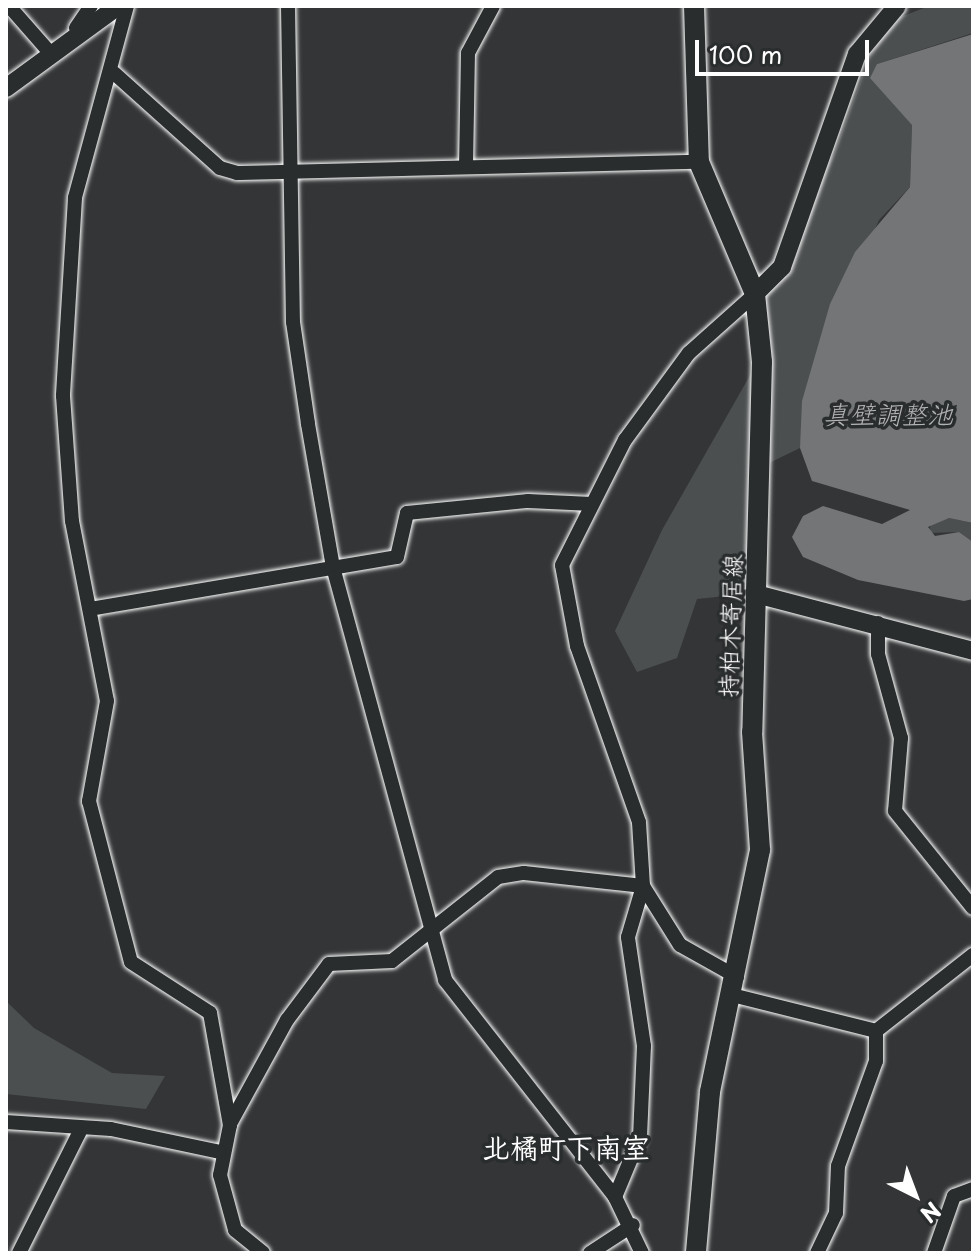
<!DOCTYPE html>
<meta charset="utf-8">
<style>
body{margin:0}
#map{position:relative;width:979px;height:1259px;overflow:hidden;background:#333536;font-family:"Playpen Sans","Klee One",sans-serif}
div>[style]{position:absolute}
.green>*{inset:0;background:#4c4f50}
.water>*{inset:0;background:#737576}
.roads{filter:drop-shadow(0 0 2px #fff) drop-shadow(0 0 2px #fff)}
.minor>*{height:14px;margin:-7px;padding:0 7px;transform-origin:7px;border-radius:7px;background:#2a2d2e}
.tertiary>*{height:18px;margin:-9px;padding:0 9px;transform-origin:9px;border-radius:9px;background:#2a2d2e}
.secondary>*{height:20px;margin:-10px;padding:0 10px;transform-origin:10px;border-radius:10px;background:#2a2d2e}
span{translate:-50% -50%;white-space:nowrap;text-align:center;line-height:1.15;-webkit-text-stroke:7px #2a2d2e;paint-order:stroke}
.street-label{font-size:24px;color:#fff}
.water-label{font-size:26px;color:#b2b3b4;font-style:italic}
.quarter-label{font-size:28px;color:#fff;font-weight:700}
.frame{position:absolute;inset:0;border:8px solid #fff;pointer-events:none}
.north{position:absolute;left:875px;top:1155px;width:80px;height:80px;-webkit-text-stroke:6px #2a2d2e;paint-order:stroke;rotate:138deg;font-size:22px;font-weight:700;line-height:32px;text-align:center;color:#fff}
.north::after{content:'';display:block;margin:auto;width:28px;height:36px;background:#fff;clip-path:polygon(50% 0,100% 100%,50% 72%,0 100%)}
.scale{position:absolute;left:695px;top:40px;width:174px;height:36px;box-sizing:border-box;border:4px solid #fff;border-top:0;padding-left:10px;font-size:24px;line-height:28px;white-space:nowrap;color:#fff;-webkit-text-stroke:6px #2a2d2e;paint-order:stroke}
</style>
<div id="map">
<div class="green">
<i style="clip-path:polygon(929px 6px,973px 6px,973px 33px,877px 64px,912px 125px,910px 187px,879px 220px,811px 376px,800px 448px,755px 470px,746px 594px,697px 599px,677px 658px,637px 672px,615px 631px,662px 530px,761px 356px,761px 296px,788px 273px,804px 208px,834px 154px,869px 58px,893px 20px)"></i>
<i style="clip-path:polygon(949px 518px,973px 523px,973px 542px,959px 532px,928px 533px,932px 522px)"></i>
<i style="clip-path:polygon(6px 1001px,34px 1028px,112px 1073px,165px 1076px,146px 1109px,6px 1094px)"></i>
</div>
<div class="water">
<i style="clip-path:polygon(973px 34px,973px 523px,949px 518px,928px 527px,935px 536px,959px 532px,973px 542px,973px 599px,964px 601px,858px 580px,803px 557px,792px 537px,803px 516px,823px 506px,882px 524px,910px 510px,812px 481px,800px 448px,802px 401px,830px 304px,855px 252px,910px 187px,912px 125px,870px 78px,877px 64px)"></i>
</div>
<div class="roads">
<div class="minor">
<i style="left:9px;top:6px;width:65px;rotate:48.7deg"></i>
<i style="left:127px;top:6px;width:199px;rotate:105.2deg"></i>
<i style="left:75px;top:198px;width:198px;rotate:93.5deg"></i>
<i style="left:63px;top:396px;width:125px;rotate:85.9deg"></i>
<i style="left:72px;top:521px;width:183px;rotate:79deg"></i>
<i style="left:107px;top:701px;width:102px;rotate:100.2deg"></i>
<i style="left:89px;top:801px;width:166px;rotate:75.4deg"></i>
<i style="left:131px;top:962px;width:94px;rotate:32.8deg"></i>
<i style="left:210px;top:1013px;width:114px;rotate:79.9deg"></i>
<i style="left:230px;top:1125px;width:51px;rotate:101.3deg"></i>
<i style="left:220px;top:1175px;width:57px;rotate:74.7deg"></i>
<i style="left:235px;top:1230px;width:36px;rotate:39deg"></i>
<i style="left:288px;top:6px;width:316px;rotate:89.1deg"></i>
<i style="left:293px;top:322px;width:103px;rotate:81.6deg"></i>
<i style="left:308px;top:424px;width:145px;rotate:80.1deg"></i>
<i style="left:333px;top:567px;width:428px;rotate:74.8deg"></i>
<i style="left:445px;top:980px;width:276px;rotate:51.9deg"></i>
<i style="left:615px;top:1197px;width:62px;rotate:64.3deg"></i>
<i style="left:76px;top:28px;width:27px;rotate:-56deg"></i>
<i style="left:114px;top:73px;width:142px;rotate:41.9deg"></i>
<i style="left:220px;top:168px;width:18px;rotate:16deg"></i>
<i style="left:237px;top:173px;width:462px;rotate:-1.4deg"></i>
<i style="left:466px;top:167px;width:114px;rotate:-89deg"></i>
<i style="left:468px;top:53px;width:53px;rotate:-62deg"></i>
<i style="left:90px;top:609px;width:311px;rotate:-9.6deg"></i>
<i style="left:397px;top:557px;width:45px;rotate:-77.2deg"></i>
<i style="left:407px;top:513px;width:122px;rotate:-5.7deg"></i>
<i style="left:528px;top:501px;width:64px;rotate:2.7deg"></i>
<i style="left:878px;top:623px;width:31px;rotate:90deg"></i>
<i style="left:878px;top:654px;width:87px;rotate:74.7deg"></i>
<i style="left:901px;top:738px;width:73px;rotate:94.7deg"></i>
<i style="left:895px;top:811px;width:124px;rotate:51.2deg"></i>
<i style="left:737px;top:977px;width:65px;rotate:-150.7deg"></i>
<i style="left:680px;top:945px;width:70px;rotate:-122.1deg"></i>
<i style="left:643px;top:886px;width:64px;rotate:-93.6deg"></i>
<i style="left:639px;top:822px;width:187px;rotate:-109.4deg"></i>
<i style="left:577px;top:646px;width:82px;rotate:-100.5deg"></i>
<i style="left:562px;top:565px;width:140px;rotate:-63.3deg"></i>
<i style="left:625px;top:440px;width:108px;rotate:-53.7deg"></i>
<i style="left:689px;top:353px;width:89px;rotate:-41.8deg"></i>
<i style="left:736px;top:996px;width:144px;rotate:14deg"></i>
<i style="left:876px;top:1031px;width:123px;rotate:-38.1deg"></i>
<i style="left:6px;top:1122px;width:105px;rotate:3.8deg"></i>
<i style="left:111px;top:1129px;width:111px;rotate:11.9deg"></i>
<i style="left:230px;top:1124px;width:119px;rotate:-61.3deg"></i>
<i style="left:287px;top:1020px;width:70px;rotate:-53.1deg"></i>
<i style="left:329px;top:964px;width:63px;rotate:-2.7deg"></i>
<i style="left:392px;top:961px;width:135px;rotate:-38.4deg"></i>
<i style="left:498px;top:877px;width:26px;rotate:-9deg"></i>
<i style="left:524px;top:873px;width:120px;rotate:6.2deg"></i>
<i style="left:615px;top:1197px;width:65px;rotate:-67.4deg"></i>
<i style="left:640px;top:1137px;width:91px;rotate:-87.5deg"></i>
<i style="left:644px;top:1046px;width:110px;rotate:-98.4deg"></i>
<i style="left:628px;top:937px;width:53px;rotate:-73.6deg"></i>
<i style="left:19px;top:1253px;width:136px;rotate:-63.4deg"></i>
<i style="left:590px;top:1253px;width:51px;rotate:-33.1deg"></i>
<i style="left:817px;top:1253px;width:44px;rotate:-64.6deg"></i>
<i style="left:836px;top:1213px;width:47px;rotate:-87.6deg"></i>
<i style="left:838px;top:1166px;width:112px;rotate:-70.1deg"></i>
<i style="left:876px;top:1061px;width:30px;rotate:-90deg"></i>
<i style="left:934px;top:1253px;width:60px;rotate:-70.7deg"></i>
<i style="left:954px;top:1196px;width:20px;rotate:-20deg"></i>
</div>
<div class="tertiary">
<i style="left:6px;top:88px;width:139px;rotate:-36.2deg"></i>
<i style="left:755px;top:294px;width:38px;rotate:-45deg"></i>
<i style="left:782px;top:267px;width:226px;rotate:-70.6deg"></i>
<i style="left:857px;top:54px;width:62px;rotate:-50.2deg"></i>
<i style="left:760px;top:595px;width:220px;rotate:14.7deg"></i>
</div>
<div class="secondary">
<i style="left:694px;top:6px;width:156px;rotate:88.2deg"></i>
<i style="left:699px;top:162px;width:143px;rotate:67deg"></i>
<i style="left:755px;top:294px;width:68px;rotate:84.1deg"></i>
<i style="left:762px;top:362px;width:370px;rotate:91.5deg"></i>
<i style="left:752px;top:732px;width:118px;rotate:86.1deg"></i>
<i style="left:760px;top:850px;width:247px;rotate:101.7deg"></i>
<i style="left:710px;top:1092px;width:162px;rotate:95deg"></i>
</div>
</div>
<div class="street-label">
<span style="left:730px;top:626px;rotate:-88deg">持柏木寄居線</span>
</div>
<div class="water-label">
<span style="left:888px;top:414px">真壁調整池</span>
</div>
<div class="quarter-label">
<span style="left:566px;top:1147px">北橘町下南室</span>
</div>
<div class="frame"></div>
<div class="north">N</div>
<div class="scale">100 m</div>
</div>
